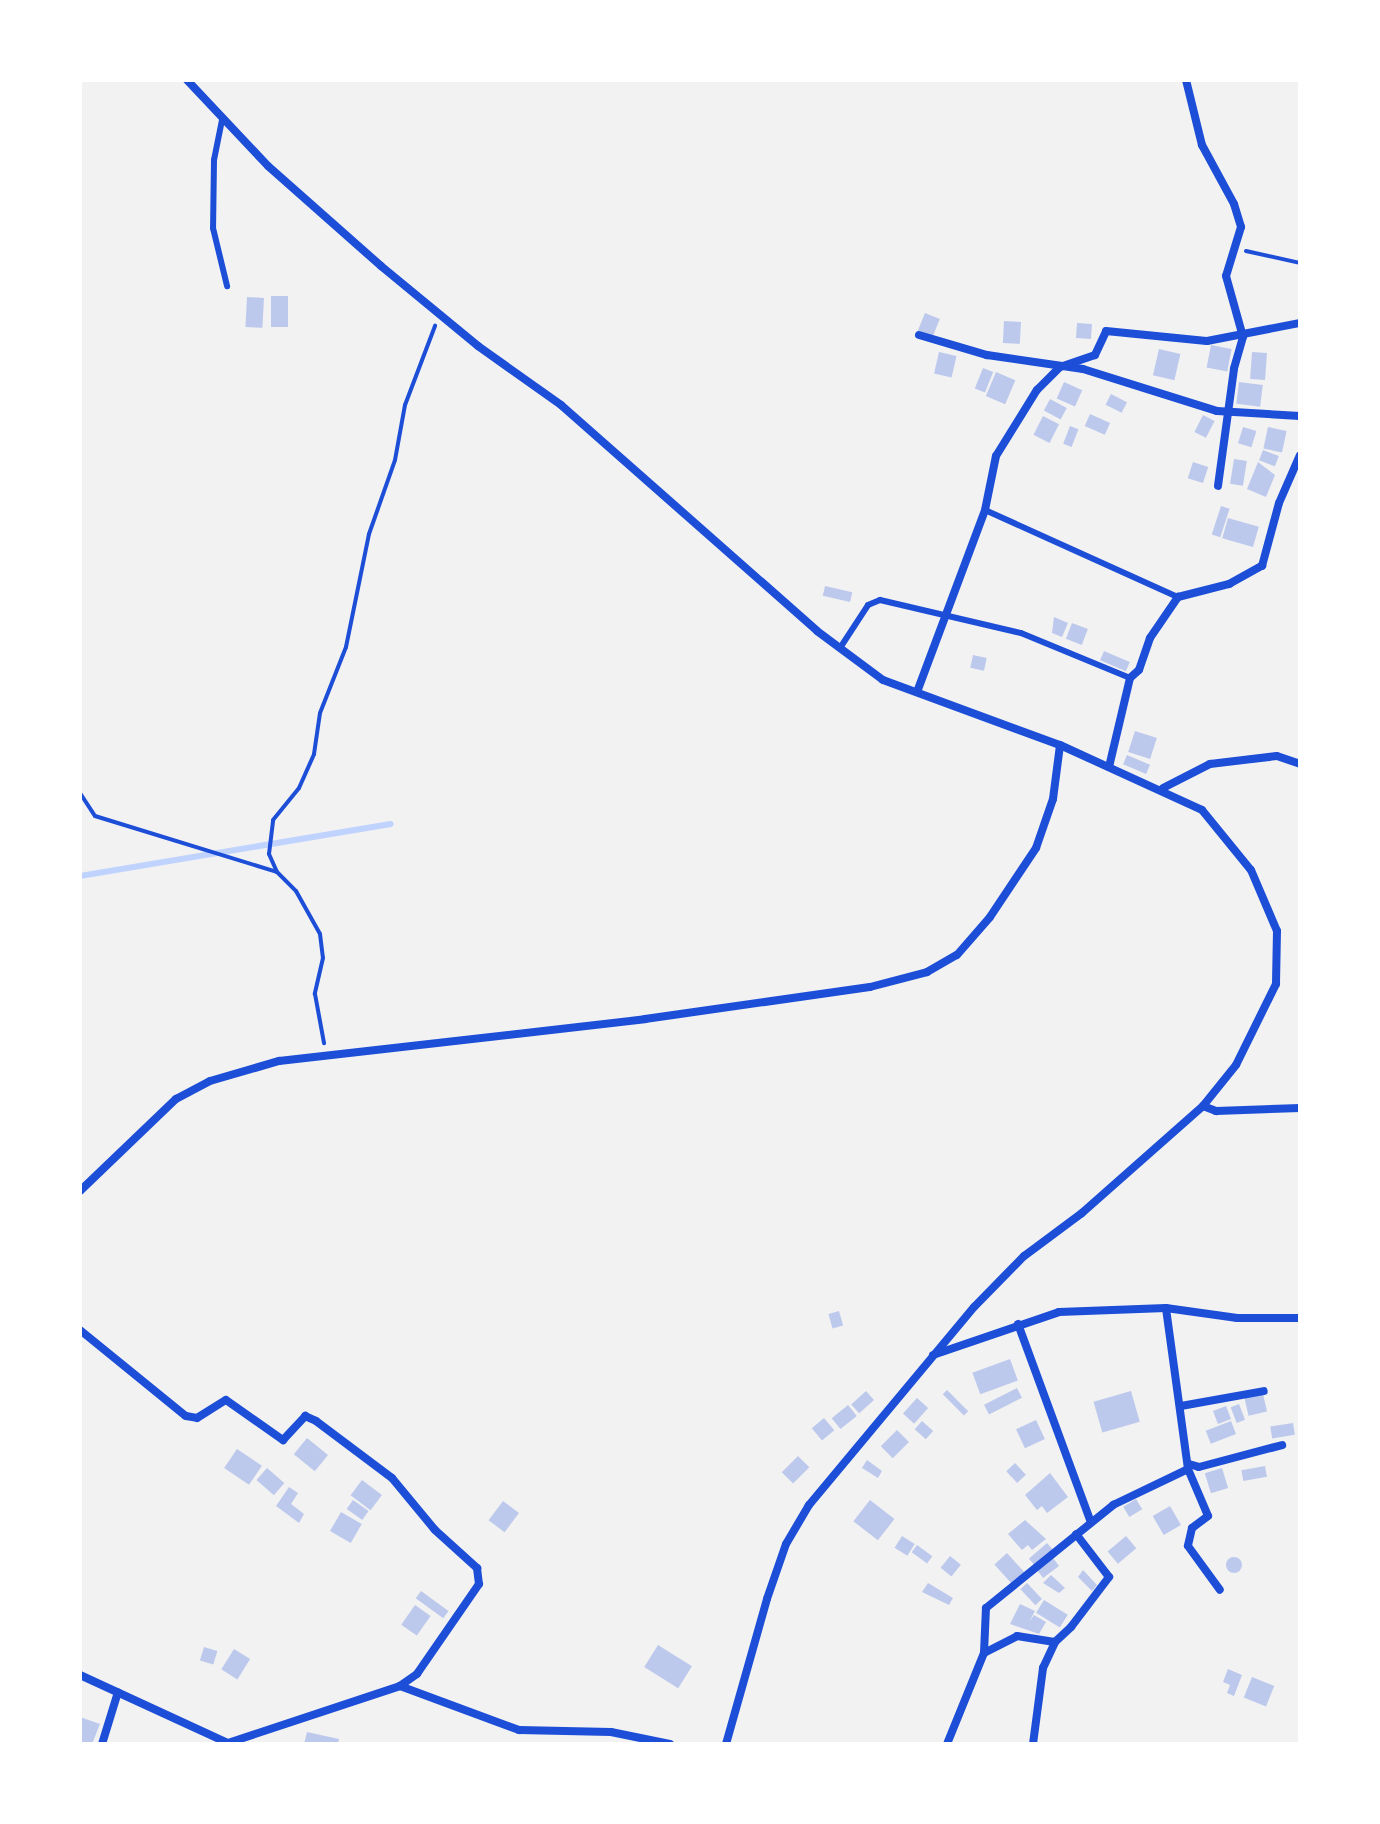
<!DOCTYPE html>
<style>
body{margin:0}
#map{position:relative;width:1380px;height:1824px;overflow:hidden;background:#f2f2f2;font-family:"Open Sans",sans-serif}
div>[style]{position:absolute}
.stream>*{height:6px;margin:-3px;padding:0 3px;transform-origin:3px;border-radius:3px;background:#bfd3fe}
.building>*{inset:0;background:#bdc9ec;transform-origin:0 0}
.round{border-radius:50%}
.path>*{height:4px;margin:-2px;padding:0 2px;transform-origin:2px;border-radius:2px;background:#1d4ed8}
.service>*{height:6px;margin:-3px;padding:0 3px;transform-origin:3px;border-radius:3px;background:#1d4ed8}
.minor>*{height:8px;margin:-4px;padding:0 4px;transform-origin:4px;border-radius:4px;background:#1d4ed8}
span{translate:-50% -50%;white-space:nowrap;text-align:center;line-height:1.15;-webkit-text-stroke:6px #fff;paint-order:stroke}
.frame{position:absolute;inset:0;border:82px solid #fff;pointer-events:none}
</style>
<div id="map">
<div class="stream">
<i style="left:80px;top:876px;width:315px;rotate:-9.5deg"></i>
</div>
<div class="building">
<i style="left:271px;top:296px;width:17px;height:31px"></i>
<i style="left:247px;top:297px;width:17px;height:30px;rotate:3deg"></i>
<i style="left:925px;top:313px;width:16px;height:19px;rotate:22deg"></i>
<i style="left:1004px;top:321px;width:17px;height:22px;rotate:3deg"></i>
<i style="left:1077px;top:323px;width:15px;height:15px;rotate:4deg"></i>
<i style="left:1211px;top:345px;width:21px;height:23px;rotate:11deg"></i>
<i style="left:1159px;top:349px;width:22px;height:27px;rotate:13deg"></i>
<i style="left:939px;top:352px;width:18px;height:22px;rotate:13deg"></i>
<i style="left:1252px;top:352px;width:15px;height:27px;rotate:4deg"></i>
<i style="left:983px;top:368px;width:11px;height:22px;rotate:22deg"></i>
<i style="left:996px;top:372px;width:21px;height:26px;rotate:23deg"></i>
<i style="left:1064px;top:382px;width:20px;height:18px;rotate:24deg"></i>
<i style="left:1239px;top:382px;width:24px;height:22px;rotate:7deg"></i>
<i style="left:1111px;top:394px;width:18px;height:12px;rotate:27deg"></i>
<i style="left:1050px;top:399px;width:19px;height:13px;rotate:28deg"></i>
<i style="left:1090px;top:414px;width:22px;height:13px;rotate:24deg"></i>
<i style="left:1203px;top:415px;width:13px;height:19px;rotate:27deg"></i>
<i style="left:1043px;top:416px;width:18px;height:21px;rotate:27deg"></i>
<i style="left:1070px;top:426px;width:9px;height:19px;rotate:21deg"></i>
<i style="left:1243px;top:427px;width:14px;height:17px;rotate:17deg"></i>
<i style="left:1268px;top:427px;width:19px;height:22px;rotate:12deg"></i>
<i style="left:1263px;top:450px;width:17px;height:11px;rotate:21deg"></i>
<i style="left:1234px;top:459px;width:13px;height:25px;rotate:9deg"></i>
<i style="left:1193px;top:462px;width:16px;height:17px;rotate:18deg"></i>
<i style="clip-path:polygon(1258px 462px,1275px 475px,1266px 497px,1247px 489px)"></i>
<i style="left:1221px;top:506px;width:9px;height:30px;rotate:18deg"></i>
<i style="left:1228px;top:518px;width:32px;height:21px;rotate:16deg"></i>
<i style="left:825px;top:586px;width:28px;height:10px;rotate:13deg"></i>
<i style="clip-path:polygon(1054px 617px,1068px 623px,1062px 637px,1052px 633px)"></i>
<i style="left:1072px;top:623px;width:17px;height:17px;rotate:21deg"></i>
<i style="left:1104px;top:651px;width:28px;height:10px;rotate:23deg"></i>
<i style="left:973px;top:655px;width:14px;height:13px;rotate:12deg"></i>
<i style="left:1135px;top:731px;width:23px;height:22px;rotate:18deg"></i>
<i style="left:1127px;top:755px;width:25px;height:10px;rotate:23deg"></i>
<i style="left:839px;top:1311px;width:15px;height:11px;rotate:74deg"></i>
<i style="left:1010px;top:1359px;width:23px;height:40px;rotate:70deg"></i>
<i style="left:1017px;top:1388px;width:11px;height:37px;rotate:63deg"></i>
<i style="left:947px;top:1390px;width:30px;height:6px;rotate:45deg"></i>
<i style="left:866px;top:1391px;width:12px;height:20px;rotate:48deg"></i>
<i style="left:1131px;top:1391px;width:32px;height:39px;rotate:74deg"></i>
<i style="left:1263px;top:1394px;width:18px;height:19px;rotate:77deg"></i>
<i style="left:917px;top:1398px;width:15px;height:21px;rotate:42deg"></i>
<i style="left:1239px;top:1404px;width:17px;height:9px;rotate:69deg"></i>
<i style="left:848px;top:1405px;width:14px;height:21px;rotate:51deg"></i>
<i style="left:1226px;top:1406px;width:14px;height:14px;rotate:69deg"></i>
<i style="left:824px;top:1418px;width:16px;height:16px;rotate:50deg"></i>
<i style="left:1036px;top:1420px;width:21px;height:22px;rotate:65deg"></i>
<i style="left:922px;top:1421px;width:15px;height:11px;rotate:42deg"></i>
<i style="left:1231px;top:1421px;width:14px;height:27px;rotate:69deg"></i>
<i style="left:1293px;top:1423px;width:12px;height:23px;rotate:81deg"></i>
<i style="left:897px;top:1430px;width:17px;height:23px;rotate:45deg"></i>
<i style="left:307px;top:1438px;width:27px;height:21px;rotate:39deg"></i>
<i style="left:237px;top:1449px;width:30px;height:23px;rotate:34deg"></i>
<i style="left:798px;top:1456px;width:16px;height:23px;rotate:45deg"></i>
<i style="clip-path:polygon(867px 1460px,882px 1471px,878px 1478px,862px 1468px)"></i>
<i style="left:1015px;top:1463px;width:16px;height:12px;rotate:47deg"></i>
<i style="left:1265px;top:1466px;width:11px;height:24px;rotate:80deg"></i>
<i style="left:267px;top:1468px;width:23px;height:16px;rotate:41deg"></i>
<i style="left:1222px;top:1468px;width:21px;height:18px;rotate:73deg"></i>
<i style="clip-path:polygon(1050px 1473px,1068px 1497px,1047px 1513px,1042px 1506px,1037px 1510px,1025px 1495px)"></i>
<i style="left:362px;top:1480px;width:25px;height:19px;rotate:37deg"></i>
<i style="clip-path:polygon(289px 1487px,298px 1493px,291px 1504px,304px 1514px,299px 1523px,276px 1506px)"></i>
<i style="left:1136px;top:1499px;width:12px;height:15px;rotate:59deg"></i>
<i style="left:353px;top:1500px;width:19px;height:11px;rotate:35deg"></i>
<i style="left:870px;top:1500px;width:31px;height:27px;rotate:38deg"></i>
<i style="left:503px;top:1501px;width:20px;height:24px;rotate:37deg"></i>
<i style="left:1170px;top:1506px;width:22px;height:20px;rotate:60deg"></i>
<i style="left:341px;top:1512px;width:24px;height:22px;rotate:30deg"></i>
<i style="clip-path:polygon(1025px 1520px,1046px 1539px,1032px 1550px,1028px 1545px,1022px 1550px,1008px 1534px)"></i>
<i style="left:902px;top:1536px;width:15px;height:14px;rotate:32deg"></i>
<i style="left:1126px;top:1536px;width:16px;height:24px;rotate:50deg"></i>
<i style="left:1047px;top:1543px;width:9px;height:24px;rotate:49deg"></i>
<i style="left:917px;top:1545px;width:19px;height:9px;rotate:36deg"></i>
<i style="left:1007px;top:1553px;width:27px;height:17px;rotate:48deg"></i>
<i style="left:950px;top:1556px;width:14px;height:15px;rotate:39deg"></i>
<i class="round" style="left:1226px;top:1557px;width:16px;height:16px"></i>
<i style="left:1053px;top:1558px;width:10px;height:20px;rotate:53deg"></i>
<i style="clip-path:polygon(1083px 1570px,1097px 1585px,1092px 1591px,1078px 1577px)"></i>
<i style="clip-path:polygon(1051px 1575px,1065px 1588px,1059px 1593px,1043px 1583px)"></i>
<i style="clip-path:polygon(928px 1583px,953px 1598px,949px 1605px,922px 1592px)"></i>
<i style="left:1027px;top:1583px;width:22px;height:9px;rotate:47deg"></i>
<i style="left:421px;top:1591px;width:34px;height:9px;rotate:36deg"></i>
<i style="left:1044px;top:1600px;width:28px;height:15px;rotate:32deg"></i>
<i style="clip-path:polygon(1020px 1604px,1035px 1611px,1029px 1622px,1034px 1615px,1046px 1622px,1039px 1634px,1010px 1624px)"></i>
<i style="left:415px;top:1605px;width:19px;height:24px;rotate:35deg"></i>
<i style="left:658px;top:1645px;width:40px;height:26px;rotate:32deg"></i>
<i style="left:204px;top:1647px;width:14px;height:14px;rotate:17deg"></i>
<i style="left:234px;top:1649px;width:19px;height:24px;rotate:32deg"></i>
<i style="clip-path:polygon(1228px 1669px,1242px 1675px,1234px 1696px,1227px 1693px,1230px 1685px,1223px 1682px)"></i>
<i style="left:1252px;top:1677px;width:24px;height:22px;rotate:22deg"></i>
<i style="clip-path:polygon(80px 1717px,100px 1724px,92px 1744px,80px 1744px)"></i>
<i style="clip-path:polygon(307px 1732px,339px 1739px,338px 1744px,304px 1744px)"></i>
</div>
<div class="path">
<i style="left:1246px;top:251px;width:55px;rotate:12.5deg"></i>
<i style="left:80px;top:793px;width:27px;rotate:57deg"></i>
<i style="left:95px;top:816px;width:190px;rotate:17.1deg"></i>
<i style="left:277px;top:872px;width:27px;rotate:45deg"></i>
<i style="left:296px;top:891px;width:49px;rotate:60.8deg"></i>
<i style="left:320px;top:934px;width:24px;rotate:83deg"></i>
<i style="left:323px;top:958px;width:37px;rotate:103deg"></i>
<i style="left:315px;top:994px;width:50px;rotate:79.6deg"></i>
<i style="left:277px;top:872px;width:20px;rotate:-114deg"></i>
<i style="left:269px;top:854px;width:34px;rotate:-83deg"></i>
<i style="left:273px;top:820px;width:41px;rotate:-50.9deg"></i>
<i style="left:299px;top:788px;width:37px;rotate:-66deg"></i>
<i style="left:314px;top:754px;width:41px;rotate:-81.7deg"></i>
<i style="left:320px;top:713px;width:71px;rotate:-68.5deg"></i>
<i style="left:346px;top:647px;width:115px;rotate:-78.5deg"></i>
<i style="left:369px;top:534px;width:78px;rotate:-70.6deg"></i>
<i style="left:395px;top:460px;width:56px;rotate:-79.7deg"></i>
<i style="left:405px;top:405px;width:85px;rotate:-69.2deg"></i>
</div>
<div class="service">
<i style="left:222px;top:120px;width:41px;rotate:101.3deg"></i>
<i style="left:214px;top:160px;width:68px;rotate:90.8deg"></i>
<i style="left:213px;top:228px;width:60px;rotate:76.4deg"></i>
<i style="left:985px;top:510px;width:212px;rotate:24.3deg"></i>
<i style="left:840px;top:648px;width:51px;rotate:-56.9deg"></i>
<i style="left:868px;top:605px;width:13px;rotate:-23deg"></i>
<i style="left:880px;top:600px;width:145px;rotate:13.2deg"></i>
<i style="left:1021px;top:633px;width:118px;rotate:22.4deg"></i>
</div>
<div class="minor">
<i style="left:187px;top:80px;width:118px;rotate:46.7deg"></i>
<i style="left:268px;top:166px;width:151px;rotate:41.5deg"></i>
<i style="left:381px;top:266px;width:126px;rotate:39.5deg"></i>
<i style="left:478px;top:346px;width:102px;rotate:35.4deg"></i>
<i style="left:561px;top:405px;width:341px;rotate:41.4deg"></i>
<i style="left:817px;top:631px;width:82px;rotate:36.6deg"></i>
<i style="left:883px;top:680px;width:189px;rotate:20.2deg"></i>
<i style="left:1060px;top:745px;width:156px;rotate:24.6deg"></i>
<i style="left:1202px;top:810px;width:77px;rotate:50.8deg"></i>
<i style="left:1251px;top:870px;width:66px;rotate:66.9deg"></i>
<i style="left:1277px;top:931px;width:53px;rotate:91.1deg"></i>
<i style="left:1276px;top:984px;width:90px;rotate:116.3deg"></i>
<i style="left:1236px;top:1065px;width:53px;rotate:128.8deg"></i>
<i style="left:1203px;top:1106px;width:162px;rotate:138.5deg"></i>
<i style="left:1082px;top:1213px;width:72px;rotate:143.4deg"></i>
<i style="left:1024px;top:1256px;width:71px;rotate:134.4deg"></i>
<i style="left:974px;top:1307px;width:258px;rotate:129.8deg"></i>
<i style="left:809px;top:1505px;width:45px;rotate:120.5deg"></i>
<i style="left:786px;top:1544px;width:58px;rotate:109.1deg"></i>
<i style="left:767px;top:1599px;width:151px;rotate:105.8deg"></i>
<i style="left:1186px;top:80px;width:67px;rotate:76.2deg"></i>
<i style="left:1202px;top:145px;width:67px;rotate:61.5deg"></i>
<i style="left:1234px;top:204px;width:24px;rotate:73deg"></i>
<i style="left:1241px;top:227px;width:51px;rotate:107deg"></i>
<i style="left:1226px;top:276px;width:63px;rotate:74.4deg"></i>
<i style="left:1243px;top:337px;width:33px;rotate:106deg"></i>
<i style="left:1234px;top:369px;width:118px;rotate:97.8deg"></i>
<i style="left:919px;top:335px;width:71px;rotate:16.4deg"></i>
<i style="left:987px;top:355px;width:97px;rotate:8.3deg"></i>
<i style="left:1083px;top:369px;width:140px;rotate:17.4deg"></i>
<i style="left:1217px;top:411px;width:83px;rotate:3.4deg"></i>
<i style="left:917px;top:692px;width:194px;rotate:-69.5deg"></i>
<i style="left:985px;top:510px;width:55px;rotate:-78.5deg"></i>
<i style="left:996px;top:456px;width:78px;rotate:-58.2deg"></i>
<i style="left:1037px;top:390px;width:33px;rotate:-45deg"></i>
<i style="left:1060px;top:367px;width:37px;rotate:-19deg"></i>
<i style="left:1095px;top:355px;width:26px;rotate:-65deg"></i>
<i style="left:1106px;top:331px;width:101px;rotate:5.7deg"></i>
<i style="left:1207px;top:341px;width:95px;rotate:-11deg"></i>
<i style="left:1109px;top:767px;width:91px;rotate:-76.7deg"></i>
<i style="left:1130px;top:678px;width:12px;rotate:-42deg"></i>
<i style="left:1139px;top:670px;width:34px;rotate:-71deg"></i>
<i style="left:1150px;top:638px;width:50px;rotate:-55.7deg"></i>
<i style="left:1178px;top:597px;width:53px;rotate:-14.3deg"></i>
<i style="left:1229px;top:584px;width:38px;rotate:-29deg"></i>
<i style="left:1262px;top:566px;width:65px;rotate:-74.9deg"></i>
<i style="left:1279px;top:503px;width:52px;rotate:-66.4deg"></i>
<i style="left:1163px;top:788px;width:53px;rotate:-27.1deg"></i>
<i style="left:1210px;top:764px;width:67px;rotate:-6.8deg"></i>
<i style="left:1277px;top:756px;width:24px;rotate:19deg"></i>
<i style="left:1203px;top:1106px;width:14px;rotate:21deg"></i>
<i style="left:1216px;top:1111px;width:84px;rotate:-2deg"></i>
<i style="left:80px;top:1191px;width:133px;rotate:-43.8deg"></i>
<i style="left:176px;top:1099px;width:38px;rotate:-28deg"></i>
<i style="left:210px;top:1081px;width:72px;rotate:-16.2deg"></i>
<i style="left:279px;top:1061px;width:368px;rotate:-6.5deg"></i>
<i style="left:645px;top:1019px;width:227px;rotate:-8.1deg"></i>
<i style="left:870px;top:987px;width:59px;rotate:-14.7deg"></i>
<i style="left:927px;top:972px;width:34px;rotate:-30deg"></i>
<i style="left:957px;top:955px;width:50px;rotate:-49deg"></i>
<i style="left:990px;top:917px;width:83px;rotate:-56.3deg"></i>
<i style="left:1036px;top:848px;width:52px;rotate:-70.9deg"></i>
<i style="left:1053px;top:799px;width:54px;rotate:-82.6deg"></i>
<i style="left:1018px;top:1324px;width:211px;rotate:69.8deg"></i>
<i style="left:80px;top:1330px;width:136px;rotate:39.1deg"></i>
<i style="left:186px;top:1416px;width:11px;rotate:10deg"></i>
<i style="left:197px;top:1418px;width:34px;rotate:-32deg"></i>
<i style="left:226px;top:1400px;width:70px;rotate:35.1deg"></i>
<i style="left:283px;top:1440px;width:33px;rotate:-47deg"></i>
<i style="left:305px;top:1416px;width:12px;rotate:24deg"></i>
<i style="left:316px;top:1421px;width:95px;rotate:36.9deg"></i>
<i style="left:392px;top:1478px;width:67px;rotate:50.4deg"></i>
<i style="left:435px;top:1530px;width:57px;rotate:42.1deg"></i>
<i style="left:477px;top:1568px;width:16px;rotate:83deg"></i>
<i style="left:479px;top:1584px;width:109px;rotate:124.6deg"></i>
<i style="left:417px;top:1674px;width:21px;rotate:145deg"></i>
<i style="left:933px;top:1355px;width:133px;rotate:-18.8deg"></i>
<i style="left:1059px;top:1312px;width:107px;rotate:-2.1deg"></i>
<i style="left:1166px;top:1308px;width:72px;rotate:8deg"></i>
<i style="left:1237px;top:1318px;width:63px"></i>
<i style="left:1181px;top:1406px;width:84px;rotate:-10.2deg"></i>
<i style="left:1189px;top:1464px;width:10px;rotate:17deg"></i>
<i style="left:1199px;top:1467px;width:86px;rotate:-14.8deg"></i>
<i style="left:1188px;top:1469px;width:51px;rotate:66.9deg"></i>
<i style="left:1208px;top:1516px;width:20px;rotate:143deg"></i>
<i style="left:1192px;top:1528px;width:18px;rotate:103deg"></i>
<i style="left:1188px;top:1546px;width:54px;rotate:54deg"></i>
<i style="left:984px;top:1653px;width:37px;rotate:-27deg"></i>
<i style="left:1017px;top:1636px;width:38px;rotate:9deg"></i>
<i style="left:1055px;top:1642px;width:22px;rotate:-43deg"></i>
<i style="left:1071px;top:1627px;width:63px;rotate:-52.8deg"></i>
<i style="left:1109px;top:1577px;width:54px;rotate:-127.5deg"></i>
<i style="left:80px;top:1675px;width:163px;rotate:24.7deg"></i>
<i style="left:228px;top:1743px;width:181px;rotate:-18.3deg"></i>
<i style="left:400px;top:1686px;width:127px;rotate:20.3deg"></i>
<i style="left:519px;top:1730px;width:92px;rotate:1.2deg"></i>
<i style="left:611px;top:1732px;width:60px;rotate:11.5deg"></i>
<i style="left:102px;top:1744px;width:54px;rotate:-72.9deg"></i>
<i style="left:947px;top:1744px;width:98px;rotate:-67.9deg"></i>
<i style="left:984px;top:1653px;width:45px;rotate:-87.5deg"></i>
<i style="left:986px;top:1608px;width:164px;rotate:-39deg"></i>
<i style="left:1113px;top:1505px;width:83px;rotate:-25.6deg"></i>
<i style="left:1188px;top:1469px;width:162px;rotate:-97.8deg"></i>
<i style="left:1033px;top:1744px;width:77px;rotate:-82.5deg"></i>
<i style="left:1043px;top:1668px;width:29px;rotate:-65deg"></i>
</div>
<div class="frame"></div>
</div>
